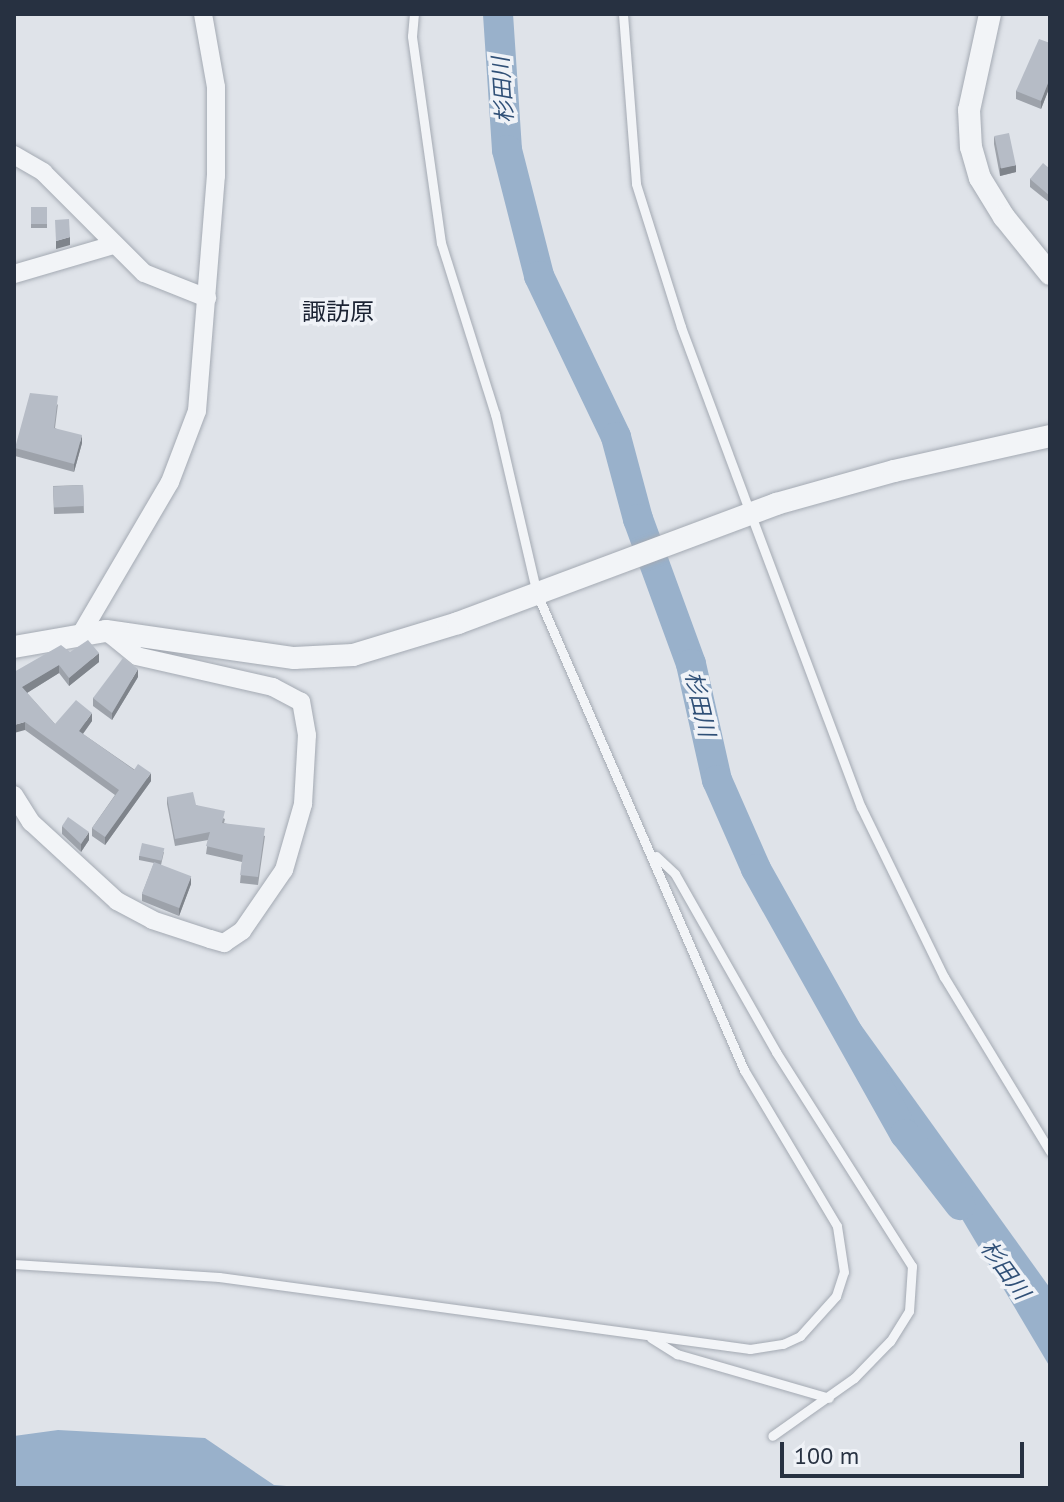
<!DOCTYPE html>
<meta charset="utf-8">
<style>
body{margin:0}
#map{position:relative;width:1064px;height:1502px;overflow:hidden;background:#dfe3e9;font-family:"PT Sans","Noto Sans JP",sans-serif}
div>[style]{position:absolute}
.water>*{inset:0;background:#99b1cb}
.river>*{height:30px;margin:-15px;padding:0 15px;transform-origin:15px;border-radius:15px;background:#99b1cb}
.roads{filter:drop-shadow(0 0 2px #a4aab3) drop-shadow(0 0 2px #a4aab3)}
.service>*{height:9px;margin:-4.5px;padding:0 4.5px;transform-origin:4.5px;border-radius:4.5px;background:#f2f4f7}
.minor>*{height:18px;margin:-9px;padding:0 9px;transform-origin:9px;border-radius:9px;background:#f2f4f7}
.tertiary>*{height:22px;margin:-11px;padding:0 11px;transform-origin:11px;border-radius:11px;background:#f2f4f7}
.wall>*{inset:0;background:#9da2aa;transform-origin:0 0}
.shaded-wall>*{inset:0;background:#7f848b}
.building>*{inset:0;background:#b6bcc6;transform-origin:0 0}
span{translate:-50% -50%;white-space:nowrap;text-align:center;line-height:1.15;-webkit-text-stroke:7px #eff2f7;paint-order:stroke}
.water-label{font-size:22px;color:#305077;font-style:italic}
.quarter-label{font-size:24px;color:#1a2232}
.frame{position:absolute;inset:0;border:16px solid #273141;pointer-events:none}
.scale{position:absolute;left:780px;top:1442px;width:244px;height:36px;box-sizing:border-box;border:4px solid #273141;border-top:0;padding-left:10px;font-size:24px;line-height:28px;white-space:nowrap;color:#273141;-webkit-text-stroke:6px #eff2f7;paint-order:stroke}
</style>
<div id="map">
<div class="water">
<i style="clip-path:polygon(781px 914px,1050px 1288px,1050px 1367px)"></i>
<i style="clip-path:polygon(58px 1430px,205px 1438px,274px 1485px,311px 1488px,14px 1488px,14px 1436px)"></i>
</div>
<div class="river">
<i style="left:498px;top:14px;width:136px;rotate:86.2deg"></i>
<i style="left:507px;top:150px;width:130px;rotate:75.7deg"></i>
<i style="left:539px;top:276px;width:178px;rotate:64.4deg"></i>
<i style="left:616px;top:437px;width:85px;rotate:75deg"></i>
<i style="left:638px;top:519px;width:154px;rotate:69.9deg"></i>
<i style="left:691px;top:664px;width:119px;rotate:77.4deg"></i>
<i style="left:717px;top:780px;width:97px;rotate:66.3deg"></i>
<i style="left:756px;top:869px;width:304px;rotate:60.7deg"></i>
<i style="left:905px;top:1134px;width:90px;rotate:52.2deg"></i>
</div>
<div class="roads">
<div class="service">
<i style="left:623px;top:14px;width:170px;rotate:85.6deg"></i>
<i style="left:636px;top:184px;width:150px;rotate:72.5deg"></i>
<i style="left:681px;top:327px;width:201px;rotate:69.6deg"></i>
<i style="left:751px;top:515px;width:312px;rotate:69.4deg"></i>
<i style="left:861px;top:807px;width:189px;rotate:64deg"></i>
<i style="left:944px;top:977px;width:204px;rotate:58.7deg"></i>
<i style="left:656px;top:856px;width:26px;rotate:43deg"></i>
<i style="left:675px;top:874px;width:205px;rotate:60.4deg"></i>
<i style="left:776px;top:1052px;width:254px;rotate:57.6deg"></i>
<i style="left:912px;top:1266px;width:45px;rotate:93.8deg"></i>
<i style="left:909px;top:1311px;width:36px;rotate:122deg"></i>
<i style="left:890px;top:1341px;width:52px;rotate:134.2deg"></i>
<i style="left:854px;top:1378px;width:100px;rotate:144.7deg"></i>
<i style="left:14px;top:1264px;width:205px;rotate:3.6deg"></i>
<i style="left:219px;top:1277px;width:536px;rotate:7.72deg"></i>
<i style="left:750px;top:1349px;width:33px;rotate:-9deg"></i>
<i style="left:783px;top:1344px;width:19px;rotate:-25deg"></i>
<i style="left:800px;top:1336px;width:54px;rotate:-48deg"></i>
<i style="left:836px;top:1296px;width:25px;rotate:-72deg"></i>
<i style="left:844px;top:1272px;width:47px;rotate:-98.7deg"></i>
<i style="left:837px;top:1226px;width:182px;rotate:-120.8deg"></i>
<i style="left:744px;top:1070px;width:519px;rotate:-113.5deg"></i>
<i style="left:537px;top:594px;width:185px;rotate:-103.1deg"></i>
<i style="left:495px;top:414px;width:179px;rotate:-107.5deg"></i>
<i style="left:441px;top:243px;width:209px;rotate:-98deg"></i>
<i style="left:412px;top:36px;width:22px;rotate:-85deg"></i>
<i style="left:651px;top:1338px;width:31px;rotate:32deg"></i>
<i style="left:677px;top:1354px;width:158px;rotate:16.1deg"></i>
</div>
<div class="minor">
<i style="left:14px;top:155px;width:34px;rotate:30deg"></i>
<i style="left:43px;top:172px;width:143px;rotate:45deg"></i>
<i style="left:144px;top:273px;width:68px;rotate:21.6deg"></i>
<i style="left:14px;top:274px;width:103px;rotate:-16.3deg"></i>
<i style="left:82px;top:632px;width:174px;rotate:-59.6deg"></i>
<i style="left:170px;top:482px;width:76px;rotate:-69.2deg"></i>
<i style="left:197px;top:411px;width:236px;rotate:-85.4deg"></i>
<i style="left:216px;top:176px;width:89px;rotate:-90deg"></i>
<i style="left:216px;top:87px;width:74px;rotate:-100.1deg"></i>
<i style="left:14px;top:795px;width:32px;rotate:58deg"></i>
<i style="left:31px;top:822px;width:117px;rotate:42.6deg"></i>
<i style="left:117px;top:901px;width:40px;rotate:28deg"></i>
<i style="left:152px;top:920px;width:61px;rotate:18.1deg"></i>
<i style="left:210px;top:939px;width:15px;rotate:16deg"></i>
<i style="left:224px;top:943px;width:22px;rotate:-34deg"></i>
<i style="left:242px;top:931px;width:74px;rotate:-55.5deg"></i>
<i style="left:284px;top:870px;width:69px;rotate:-73.9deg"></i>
<i style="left:303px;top:804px;width:69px;rotate:-86.7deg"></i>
<i style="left:307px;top:735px;width:34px;rotate:-100deg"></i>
<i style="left:301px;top:702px;width:32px;rotate:-152deg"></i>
<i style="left:273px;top:687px;width:139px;rotate:-167.2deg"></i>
<i style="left:137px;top:656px;width:40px;rotate:-141deg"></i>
</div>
<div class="tertiary">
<i style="left:990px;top:14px;width:98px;rotate:102.3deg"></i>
<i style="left:969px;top:110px;width:37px;rotate:87deg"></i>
<i style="left:971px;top:147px;width:32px;rotate:74deg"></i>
<i style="left:980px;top:178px;width:46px;rotate:58.4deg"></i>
<i style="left:1004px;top:217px;width:73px;rotate:51.1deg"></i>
<i style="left:14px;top:647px;width:93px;rotate:-9.9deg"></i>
<i style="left:106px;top:631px;width:190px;rotate:8.2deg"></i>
<i style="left:294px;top:658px;width:59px;rotate:-2.9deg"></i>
<i style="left:353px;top:655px;width:110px;rotate:-16.9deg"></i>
<i style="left:458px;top:623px;width:340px;rotate:-20.5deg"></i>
<i style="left:776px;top:504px;width:123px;rotate:-15.6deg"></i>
<i style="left:894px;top:471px;width:160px;rotate:-12.6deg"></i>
</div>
</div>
<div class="wall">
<i style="clip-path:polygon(1050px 43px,1050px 86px,1041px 109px,1016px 99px,1016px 91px)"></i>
<i style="clip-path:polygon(994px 136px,1016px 172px,1000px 176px,994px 144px)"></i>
<i style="clip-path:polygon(1050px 169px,1050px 203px,1030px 187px,1030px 179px)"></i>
<i style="left:31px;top:207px;width:16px;height:21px"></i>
<i style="clip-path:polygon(58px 404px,55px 428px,82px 443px,74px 472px,15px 456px,15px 448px)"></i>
<i style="left:83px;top:485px;width:28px;height:30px;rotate:88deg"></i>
<i style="clip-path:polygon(70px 652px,99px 662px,69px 686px,59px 673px,27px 693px,55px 724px,92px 721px,83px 734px,151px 781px,105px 845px,92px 836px,92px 828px,115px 795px,25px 730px,14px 672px)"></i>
<i style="clip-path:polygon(138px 677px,112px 720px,93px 706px,93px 698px)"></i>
<i style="clip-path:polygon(167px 797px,196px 805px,225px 819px,224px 823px,265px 836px,258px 885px,240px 883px,242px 862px,206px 854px,208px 840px,175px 846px,167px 804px)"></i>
<i style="clip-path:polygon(62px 826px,89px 840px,81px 852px,62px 834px)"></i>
<i style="clip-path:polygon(164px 852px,161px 865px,191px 884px,179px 916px,142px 901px,142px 894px,154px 863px,139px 860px,139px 856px)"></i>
</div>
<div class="shaded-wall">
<i style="clip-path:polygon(1050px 78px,1050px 86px,1041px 109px,1041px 101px)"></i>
<i style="clip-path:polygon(1016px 165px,1016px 172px,1000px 176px,1000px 168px)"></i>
<i style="clip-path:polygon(70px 237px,70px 245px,56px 249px,56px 241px)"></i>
<i style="clip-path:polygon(82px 435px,82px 443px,74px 472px,74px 464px)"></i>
<i style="clip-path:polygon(99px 653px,99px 662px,69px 686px,69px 678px)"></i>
<i style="clip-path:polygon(59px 665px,59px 673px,22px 696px,22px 687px)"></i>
<i style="clip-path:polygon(138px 669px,138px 677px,112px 720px,112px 713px)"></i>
<i style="clip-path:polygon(92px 713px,92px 721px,79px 739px,79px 731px)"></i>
<i style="clip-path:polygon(25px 722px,25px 730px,14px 733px,14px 725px)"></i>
<i style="clip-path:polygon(151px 773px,151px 781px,105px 845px,105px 837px)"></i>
<i style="clip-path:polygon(89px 832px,89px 840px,81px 852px,81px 844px)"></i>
<i style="clip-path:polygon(191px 876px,191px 884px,179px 916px,179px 909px)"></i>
</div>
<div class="building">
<i style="clip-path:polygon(1039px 39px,1050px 43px,1050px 78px,1041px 101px,1016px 91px)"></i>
<i style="left:1009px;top:133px;width:33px;height:15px;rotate:78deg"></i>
<i style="clip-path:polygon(1043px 163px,1050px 169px,1050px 196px,1030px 179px)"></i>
<i style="left:31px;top:207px;width:16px;height:17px"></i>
<i style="clip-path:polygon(69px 219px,70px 237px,56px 241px,55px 220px)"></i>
<i style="clip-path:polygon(30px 393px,58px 396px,54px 428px,82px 435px,74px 464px,15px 448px)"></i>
<i style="left:83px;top:485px;width:21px;height:30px;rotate:87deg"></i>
<i style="clip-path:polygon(88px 640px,99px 653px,69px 678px,59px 665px,22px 687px,55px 724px,76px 700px,92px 713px,79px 731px,134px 770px,138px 764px,151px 773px,105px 837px,92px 828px,119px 790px,25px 722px,14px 725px,14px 672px,61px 645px,70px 652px)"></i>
<i style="clip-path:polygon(123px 658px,138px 669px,112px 713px,93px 698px)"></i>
<i style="clip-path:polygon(193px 792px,196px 805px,225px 811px,222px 823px,265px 828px,258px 877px,240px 875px,243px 855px,206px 846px,210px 832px,175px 839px,167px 797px)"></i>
<i style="clip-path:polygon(68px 817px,89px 832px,81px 844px,62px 826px)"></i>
<i style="left:142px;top:843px;width:23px;height:13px;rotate:13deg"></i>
<i style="left:154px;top:862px;width:40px;height:34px;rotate:21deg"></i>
</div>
<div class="water-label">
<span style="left:503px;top:90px;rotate:-94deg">杉田川</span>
<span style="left:700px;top:704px;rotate:77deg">杉田川</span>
<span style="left:1005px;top:1270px;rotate:54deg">杉田川</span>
</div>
<div class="quarter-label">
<span style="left:338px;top:312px">諏訪原</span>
</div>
<div class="frame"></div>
<div class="scale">100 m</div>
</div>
